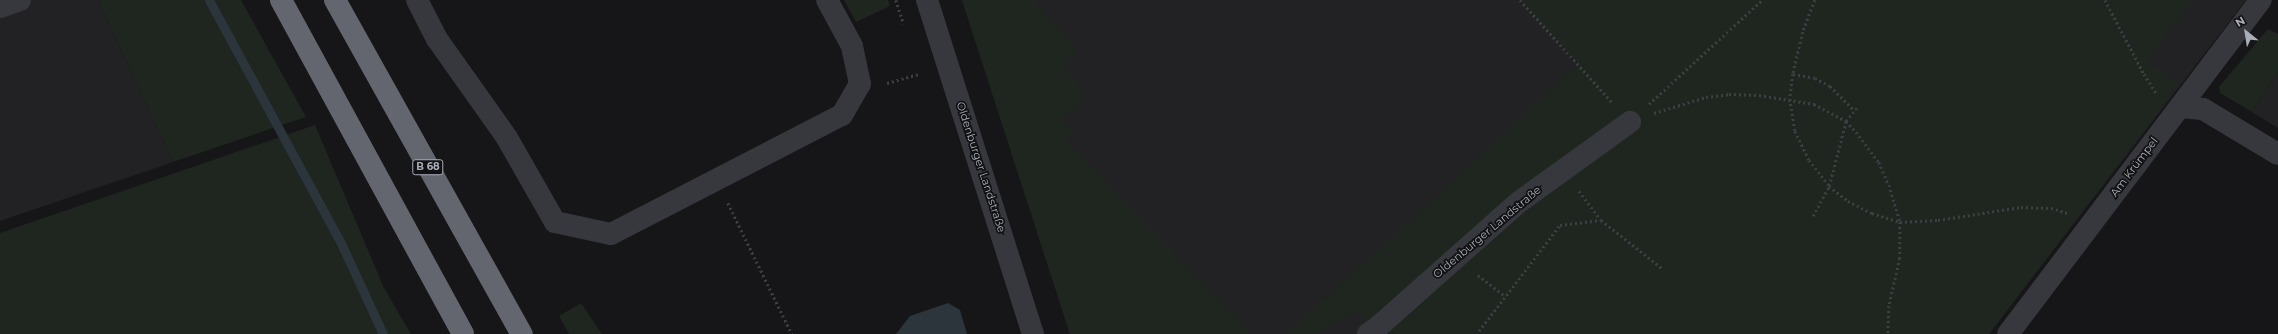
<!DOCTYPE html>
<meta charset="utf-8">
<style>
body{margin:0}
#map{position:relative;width:2278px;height:334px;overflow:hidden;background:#161618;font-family:Montserrat,sans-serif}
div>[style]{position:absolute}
.built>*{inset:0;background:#222225}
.green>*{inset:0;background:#1e261f}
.water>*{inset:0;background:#2c353c}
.stream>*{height:9px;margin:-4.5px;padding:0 4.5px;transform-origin:4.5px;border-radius:4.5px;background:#2c353c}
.path>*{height:2.5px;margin-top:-1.25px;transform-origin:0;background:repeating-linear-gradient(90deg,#3d3f44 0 2px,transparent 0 5px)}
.minor>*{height:22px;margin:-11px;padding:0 11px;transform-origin:11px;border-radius:11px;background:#37383d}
.highway>*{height:22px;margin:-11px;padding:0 11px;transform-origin:11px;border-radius:11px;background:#63666e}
span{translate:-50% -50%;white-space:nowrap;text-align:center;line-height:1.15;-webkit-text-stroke:3.5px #111113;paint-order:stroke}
.shield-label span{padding:1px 3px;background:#111113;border:1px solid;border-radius:3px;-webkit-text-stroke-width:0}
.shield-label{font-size:10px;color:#a8adb8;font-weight:700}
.street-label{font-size:11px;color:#a8adb8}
.north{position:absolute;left:2226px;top:12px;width:40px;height:40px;-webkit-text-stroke:3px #111113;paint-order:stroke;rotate:330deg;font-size:11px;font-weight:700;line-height:16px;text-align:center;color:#a8adb8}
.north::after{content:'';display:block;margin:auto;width:14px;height:18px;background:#a8adb8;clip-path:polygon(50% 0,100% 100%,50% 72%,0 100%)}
</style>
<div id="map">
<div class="built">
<i style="clip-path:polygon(0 0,98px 0,173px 162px,0 221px)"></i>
<i style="clip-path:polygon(962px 0,2246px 0,1989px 334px,1070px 334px)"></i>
<i style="clip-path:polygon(2278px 72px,2278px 128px,2252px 112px)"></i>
</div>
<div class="green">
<i style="clip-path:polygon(98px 0,241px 0,306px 117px,173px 162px)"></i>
<i style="clip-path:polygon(844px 0,888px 0,890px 6px,856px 22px)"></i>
<i style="clip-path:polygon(962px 0,1034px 0,1077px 52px,1063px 67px,1087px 97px,1063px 119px,1075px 134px,1066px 140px,1251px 334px,1070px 334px)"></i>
<i style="clip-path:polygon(1520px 0,2194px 0,2147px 60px,2179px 84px,1989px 334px,1387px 334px,1355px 311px,1314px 334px,1286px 334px,1418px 214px,1578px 63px)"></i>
<i style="clip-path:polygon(2268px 29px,2278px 34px,2278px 72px,2252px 112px,2220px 93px,2219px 87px)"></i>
<i style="clip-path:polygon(315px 125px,384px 288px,411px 334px,0 334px,0 233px)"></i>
<i style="clip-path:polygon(581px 303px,602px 334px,569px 334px,559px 316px)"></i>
</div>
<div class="water">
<i style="clip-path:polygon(948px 303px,960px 310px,967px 334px,896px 334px,910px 316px)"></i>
</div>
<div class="stream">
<i style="left:209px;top:0;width:274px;rotate:61.5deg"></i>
<i style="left:340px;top:241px;width:102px;rotate:65.2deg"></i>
</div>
<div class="path">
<i style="left:896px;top:0;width:25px;rotate:72deg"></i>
<i style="left:1520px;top:0;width:137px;rotate:48deg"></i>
<i style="left:1815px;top:0;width:34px;rotate:111deg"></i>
<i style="left:1803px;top:32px;width:43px;rotate:103.4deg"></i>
<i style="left:1793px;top:74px;width:25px;rotate:97deg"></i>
<i style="left:1790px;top:99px;width:32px;rotate:81deg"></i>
<i style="left:1795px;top:131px;width:32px;rotate:64deg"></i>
<i style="left:1809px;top:160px;width:33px;rotate:52deg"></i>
<i style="left:1829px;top:186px;width:24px;rotate:38deg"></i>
<i style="left:1848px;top:201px;width:27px;rotate:27deg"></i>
<i style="left:1872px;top:213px;width:29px;rotate:18deg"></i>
<i style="left:1900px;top:222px;width:38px;rotate:-3deg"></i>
<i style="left:1938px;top:220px;width:84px;rotate:-8.9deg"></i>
<i style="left:2021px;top:207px;width:30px;rotate:2deg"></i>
<i style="left:2051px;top:208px;width:17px;rotate:17deg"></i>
<i style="left:2105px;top:0;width:84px;rotate:62.2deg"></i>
<i style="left:2144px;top:74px;width:24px;rotate:57deg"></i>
<i style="left:1793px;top:74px;width:22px;rotate:10deg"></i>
<i style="left:1815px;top:78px;width:17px;rotate:28deg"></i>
<i style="left:1830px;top:86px;width:35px;rotate:45deg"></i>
<i style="left:887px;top:83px;width:35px;rotate:-16deg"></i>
<i style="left:1649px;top:104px;width:154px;rotate:-42.6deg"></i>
<i style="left:1654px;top:113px;width:54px;rotate:-17.1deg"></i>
<i style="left:1706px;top:97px;width:23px;rotate:-7deg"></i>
<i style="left:1729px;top:94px;width:30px;rotate:2deg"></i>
<i style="left:1759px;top:95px;width:56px;rotate:9.3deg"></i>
<i style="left:1814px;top:104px;width:36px;rotate:28deg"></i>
<i style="left:1846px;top:121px;width:15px;rotate:48deg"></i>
<i style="left:1856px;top:132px;width:38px;rotate:53deg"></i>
<i style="left:1879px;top:162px;width:25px;rotate:67deg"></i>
<i style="left:1889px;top:185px;width:39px;rotate:73deg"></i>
<i style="left:1900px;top:222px;width:36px;rotate:90deg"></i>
<i style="left:1900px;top:258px;width:49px;rotate:102.9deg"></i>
<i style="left:1889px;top:306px;width:28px;rotate:92deg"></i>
<i style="left:1579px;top:191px;width:36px;rotate:53deg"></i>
<i style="left:1601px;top:220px;width:79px;rotate:38.3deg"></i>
<i style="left:728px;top:203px;width:146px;rotate:64deg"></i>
<i style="left:1813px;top:216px;width:34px;rotate:-62deg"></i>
<i style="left:1829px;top:186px;width:67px;rotate:-75.3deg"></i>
<i style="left:1846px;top:121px;width:17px;rotate:-50deg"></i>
<i style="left:1478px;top:275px;width:34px;rotate:38deg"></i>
<i style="left:1479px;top:331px;width:133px;rotate:-52.6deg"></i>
<i style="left:1560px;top:225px;width:41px;rotate:-7deg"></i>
</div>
<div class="minor">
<i style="left:417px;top:0;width:44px;rotate:62.9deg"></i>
<i style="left:437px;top:39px;width:121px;rotate:54.7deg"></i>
<i style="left:507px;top:138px;width:97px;rotate:60.3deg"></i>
<i style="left:555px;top:222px;width:57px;rotate:12.1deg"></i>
<i style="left:611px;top:234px;width:260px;rotate:-27.3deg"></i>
<i style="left:842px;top:115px;width:36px;rotate:-60deg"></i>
<i style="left:860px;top:84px;width:39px;rotate:-102deg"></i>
<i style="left:852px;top:46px;width:52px;rotate:-118.5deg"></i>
<i style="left:927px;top:0;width:350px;rotate:72.4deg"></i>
<i style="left:0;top:7px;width:21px;rotate:-19deg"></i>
<i style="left:2180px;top:107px;width:23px;rotate:5deg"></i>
<i style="left:2203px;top:109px;width:87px;rotate:31deg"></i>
<i style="left:1368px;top:334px;width:12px;rotate:-35deg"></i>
<i style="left:1378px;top:327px;width:188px;rotate:-41.6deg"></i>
<i style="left:1519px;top:202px;width:137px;rotate:-35.8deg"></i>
<i style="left:2008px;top:334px;width:419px;rotate:-52.9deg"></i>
</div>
<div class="highway">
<i style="left:281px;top:0;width:380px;rotate:61.4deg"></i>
<i style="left:335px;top:0;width:383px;rotate:60.8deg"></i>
</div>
<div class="shield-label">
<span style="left:428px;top:167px">B 68</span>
</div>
<div class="street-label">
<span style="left:981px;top:167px;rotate:72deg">Oldenburger Landstraße</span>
<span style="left:2134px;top:167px;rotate:-53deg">Am Krümpel</span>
<span style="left:1487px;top:232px;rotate:-40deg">Oldenburger Landstraße</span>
</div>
<div class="north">N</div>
</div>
